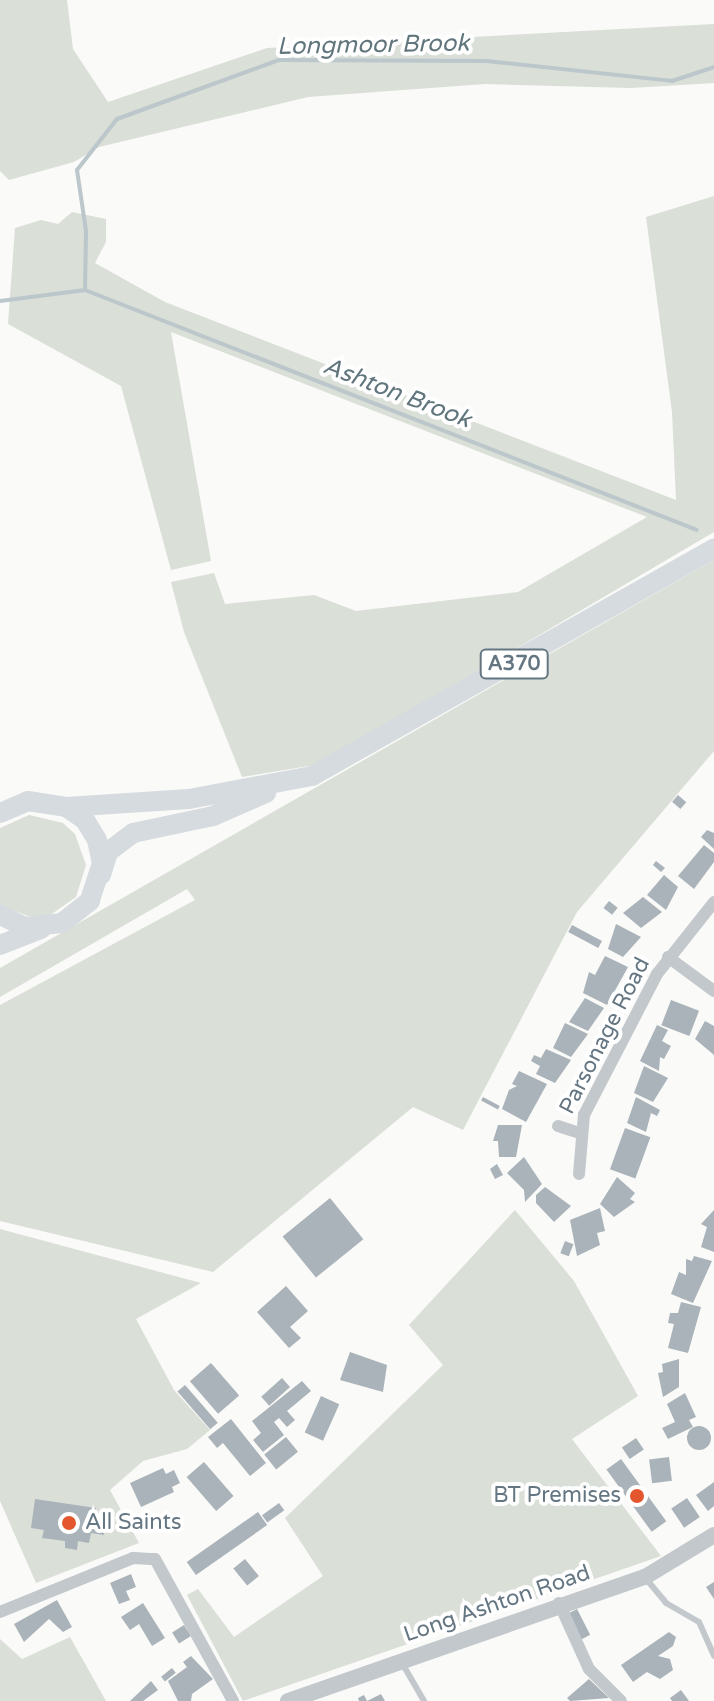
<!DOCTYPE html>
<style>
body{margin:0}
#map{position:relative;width:714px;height:1701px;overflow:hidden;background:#fafaf8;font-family:"Varela Round",sans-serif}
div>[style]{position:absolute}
.green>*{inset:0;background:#dadfd7}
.stream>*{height:4px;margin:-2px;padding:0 2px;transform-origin:2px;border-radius:2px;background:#bbc7cb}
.building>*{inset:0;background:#aab3b9;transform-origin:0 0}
.round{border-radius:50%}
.service>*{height:6px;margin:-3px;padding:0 3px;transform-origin:3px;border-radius:3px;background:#c3c8cc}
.minor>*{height:12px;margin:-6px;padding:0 6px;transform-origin:6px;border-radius:6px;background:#c3c8cc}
.tertiary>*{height:16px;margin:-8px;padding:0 8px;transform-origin:8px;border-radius:8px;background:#c3c8cc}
.primary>*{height:20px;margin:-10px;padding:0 10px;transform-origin:10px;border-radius:10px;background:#d6dbdf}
.trunk>*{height:20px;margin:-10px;padding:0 10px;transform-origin:10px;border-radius:10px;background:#d6dbdf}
.dots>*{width:22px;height:22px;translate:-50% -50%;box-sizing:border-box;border:4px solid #fff;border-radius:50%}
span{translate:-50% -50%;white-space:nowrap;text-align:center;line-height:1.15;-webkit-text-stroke:8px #fff;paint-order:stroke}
.shield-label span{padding:2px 6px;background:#fff;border:2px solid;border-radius:6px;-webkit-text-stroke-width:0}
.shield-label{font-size:20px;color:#657683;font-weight:700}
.street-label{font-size:22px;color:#657683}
.poi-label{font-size:22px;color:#657683}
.right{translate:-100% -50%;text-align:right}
.left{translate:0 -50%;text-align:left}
.water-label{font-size:24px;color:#60757c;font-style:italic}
</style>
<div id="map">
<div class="green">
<i style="clip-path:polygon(0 0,67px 0,73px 49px,108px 102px,267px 48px,714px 24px,714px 83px,631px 88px,485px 84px,308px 97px,99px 147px,74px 162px,9px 180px,0 171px)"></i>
<i style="clip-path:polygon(714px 196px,714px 532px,321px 764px,242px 777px,184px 632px,171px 582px,214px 573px,225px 604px,314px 595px,356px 611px,518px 592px,647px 517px,171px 332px,211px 561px,171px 570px,121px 386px,8px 324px,15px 228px,41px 220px,58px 224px,72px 212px,106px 219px,106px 242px,95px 263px,165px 302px,676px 500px,672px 412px,646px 217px)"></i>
<i style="clip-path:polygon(714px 560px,714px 751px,577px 912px,463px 1130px,413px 1107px,213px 1272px,0 1221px,0 1005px,195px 900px,187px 889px,0 997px,0 968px)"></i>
<i style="clip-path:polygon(29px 815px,63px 823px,75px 834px,86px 865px,76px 897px,49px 916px,33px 918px,0 905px,0 828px)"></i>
<i style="clip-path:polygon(515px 1210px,574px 1281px,638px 1396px,572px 1439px,661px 1556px,243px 1701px,187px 1595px,198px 1589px,234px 1637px,323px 1576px,285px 1518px,443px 1365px,409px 1325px)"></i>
<i style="clip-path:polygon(0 1229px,201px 1283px,136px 1319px,174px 1390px,210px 1430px,187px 1449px,143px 1461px,110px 1490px,139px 1543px,36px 1583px,0 1501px)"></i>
<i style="clip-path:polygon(70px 1637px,106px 1701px,0 1701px,0 1639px,22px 1659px)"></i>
</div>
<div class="stream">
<i style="left:85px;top:290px;width:657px;rotate:21.41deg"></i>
<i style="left:0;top:301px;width:86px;rotate:-7.4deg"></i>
<i style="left:85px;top:290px;width:59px;rotate:-89deg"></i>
<i style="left:86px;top:231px;width:62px;rotate:-98.4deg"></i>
<i style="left:77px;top:170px;width:65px;rotate:-51.9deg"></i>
<i style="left:117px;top:119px;width:172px;rotate:-20deg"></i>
<i style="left:279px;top:60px;width:207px;rotate:0.3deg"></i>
<i style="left:486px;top:61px;width:187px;rotate:6.1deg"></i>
<i style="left:672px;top:81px;width:44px;rotate:-18.4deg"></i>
</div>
<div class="building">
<i style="left:678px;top:795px;width:11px;height:9px;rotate:41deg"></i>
<i style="clip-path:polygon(707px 830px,714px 833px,714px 849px,701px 837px)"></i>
<i style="clip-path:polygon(704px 845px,714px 853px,714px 862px,694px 889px,678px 876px)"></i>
<i style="clip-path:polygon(656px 861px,665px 868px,661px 872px,653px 865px)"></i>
<i style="clip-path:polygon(664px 875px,678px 887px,666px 910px,647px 895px)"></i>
<i style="clip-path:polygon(643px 897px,662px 912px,641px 928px,623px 913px)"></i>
<i style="left:609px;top:901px;width:11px;height:9px;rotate:38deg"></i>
<i style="clip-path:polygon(616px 924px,641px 937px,623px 957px,608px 949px)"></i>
<i style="left:572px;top:925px;width:34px;height:8px;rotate:28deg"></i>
<i style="clip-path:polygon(605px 956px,628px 967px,607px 1005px,583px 993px,589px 972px,595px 975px)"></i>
<i style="clip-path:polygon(585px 998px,604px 1008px,588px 1031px,569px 1022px)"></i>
<i style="left:671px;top:1000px;width:30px;height:27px;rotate:21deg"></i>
<i style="clip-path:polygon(705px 1021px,714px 1026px,714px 1055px,695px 1039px)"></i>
<i style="clip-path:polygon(565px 1023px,588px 1034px,571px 1057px,553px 1048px)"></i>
<i style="clip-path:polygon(657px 1025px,668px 1030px,662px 1041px,671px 1046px,664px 1059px,660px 1057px,659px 1071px,640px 1061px)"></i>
<i style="clip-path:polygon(546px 1049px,571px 1060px,555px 1083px,536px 1074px,540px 1066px,531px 1061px,534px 1055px,541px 1058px)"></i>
<i style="clip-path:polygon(644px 1066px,668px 1078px,653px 1102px,634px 1093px)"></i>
<i style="clip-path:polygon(519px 1071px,547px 1084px,526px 1122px,502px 1109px,509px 1090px,517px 1086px,512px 1084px)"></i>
<i style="left:483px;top:1097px;width:19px;height:4px;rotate:28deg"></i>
<i style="clip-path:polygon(636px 1097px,660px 1110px,657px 1116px,651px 1113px,646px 1132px,627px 1123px)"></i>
<i style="clip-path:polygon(498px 1125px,522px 1125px,516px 1157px,499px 1157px,498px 1141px,493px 1141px)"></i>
<i style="left:625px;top:1128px;width:27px;height:44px;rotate:20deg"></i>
<i style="clip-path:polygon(524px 1157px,542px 1184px,525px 1202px,524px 1190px,507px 1173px)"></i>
<i style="clip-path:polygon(497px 1164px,503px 1175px,495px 1179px,490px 1169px)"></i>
<i style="clip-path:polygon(617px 1177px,635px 1193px,630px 1199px,635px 1202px,614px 1217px,600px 1204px)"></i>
<i style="clip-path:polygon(545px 1187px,571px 1206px,554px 1222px,536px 1203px,536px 1195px)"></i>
<i style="left:330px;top:1198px;width:53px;height:61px;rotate:51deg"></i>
<i style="clip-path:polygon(600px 1208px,605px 1231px,597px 1233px,600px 1245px,577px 1256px,570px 1220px)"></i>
<i style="clip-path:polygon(714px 1210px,714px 1252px,701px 1247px,707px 1227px,701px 1224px)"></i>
<i style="left:565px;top:1241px;width:9px;height:13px;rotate:21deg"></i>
<i style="clip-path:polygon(694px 1256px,712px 1261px,693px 1303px,671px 1294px,679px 1272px,686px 1275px,686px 1259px,692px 1261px)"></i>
<i style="clip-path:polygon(286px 1286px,308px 1311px,290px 1327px,301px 1338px,289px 1348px,257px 1312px)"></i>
<i style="clip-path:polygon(681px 1302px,701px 1307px,688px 1353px,668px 1348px,674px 1324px,668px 1323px,670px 1313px,678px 1313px)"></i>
<i style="clip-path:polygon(350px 1352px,387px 1365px,383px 1392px,340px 1380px)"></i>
<i style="clip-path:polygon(679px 1359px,679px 1387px,663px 1397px,658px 1373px,663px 1372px,662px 1364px)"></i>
<i style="left:211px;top:1363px;width:43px;height:28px;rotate:49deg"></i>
<i style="left:282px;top:1378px;width:12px;height:28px;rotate:48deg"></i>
<i style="clip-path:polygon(302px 1381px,311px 1391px,287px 1411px,295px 1420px,287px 1427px,279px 1418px,274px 1422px,284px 1435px,263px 1452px,253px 1440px,261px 1433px,252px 1421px)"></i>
<i style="left:185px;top:1385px;width:50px;height:10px;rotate:49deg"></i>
<i style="clip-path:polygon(685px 1393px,696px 1417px,689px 1420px,693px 1427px,668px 1439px,662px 1428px,675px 1422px,667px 1404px)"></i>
<i style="left:321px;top:1396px;width:20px;height:40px;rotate:24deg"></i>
<i style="clip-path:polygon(231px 1419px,266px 1463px,250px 1476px,223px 1443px,217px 1448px,208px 1437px)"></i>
<i class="round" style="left:687px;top:1426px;width:24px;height:24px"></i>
<i style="left:286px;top:1437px;width:19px;height:28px;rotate:51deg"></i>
<i style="left:636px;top:1438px;width:14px;height:17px;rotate:56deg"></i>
<i style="left:669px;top:1457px;width:24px;height:20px;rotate:83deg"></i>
<i style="left:621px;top:1459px;width:77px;height:18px;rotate:54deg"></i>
<i style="left:204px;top:1462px;width:45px;height:23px;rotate:49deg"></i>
<i style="clip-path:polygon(163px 1468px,166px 1474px,174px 1470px,180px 1483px,172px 1487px,174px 1492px,141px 1507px,130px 1483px)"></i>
<i style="clip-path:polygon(714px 1482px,714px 1506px,708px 1511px,696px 1495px)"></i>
<i style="left:687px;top:1498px;width:23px;height:19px;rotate:56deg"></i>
<i style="clip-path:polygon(35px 1499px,96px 1508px,95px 1517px,106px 1518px,104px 1535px,91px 1533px,89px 1543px,78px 1541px,77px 1550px,65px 1548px,65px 1541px,42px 1538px,44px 1530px,31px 1528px)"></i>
<i style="left:279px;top:1503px;width:9px;height:21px;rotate:54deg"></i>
<i style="left:258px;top:1512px;width:16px;height:87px;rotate:55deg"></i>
<i style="left:245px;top:1559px;width:22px;height:15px;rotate:51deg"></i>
<i style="clip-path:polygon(131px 1574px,136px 1587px,126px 1591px,130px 1600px,119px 1604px,110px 1583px)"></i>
<i style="clip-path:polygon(714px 1582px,714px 1599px,706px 1587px)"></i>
<i style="clip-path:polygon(57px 1600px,72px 1627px,63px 1632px,49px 1619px,24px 1642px,14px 1624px)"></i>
<i style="clip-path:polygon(143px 1603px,165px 1638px,152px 1646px,139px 1624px,130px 1630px,121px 1617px)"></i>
<i style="left:577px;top:1609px;width:29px;height:10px;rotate:63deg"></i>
<i style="left:184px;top:1625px;width:13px;height:14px;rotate:58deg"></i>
<i style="clip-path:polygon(669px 1632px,676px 1637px,673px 1646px,658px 1656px,670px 1659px,673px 1670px,660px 1679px,647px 1672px,633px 1682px,621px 1665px)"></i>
<i style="clip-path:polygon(191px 1656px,213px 1679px,192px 1694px,191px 1701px,178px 1701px,168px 1681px,187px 1667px,183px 1662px)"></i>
<i style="left:172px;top:1668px;width:6px;height:14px;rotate:51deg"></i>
<i style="clip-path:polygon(589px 1679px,609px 1698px,570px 1701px,567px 1698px)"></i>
<i style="clip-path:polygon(151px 1681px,158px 1690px,143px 1701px,130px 1701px)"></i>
<i style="clip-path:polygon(681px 1690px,689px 1701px,672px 1701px,670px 1698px)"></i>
<i style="clip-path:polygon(381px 1694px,385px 1701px,359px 1701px,358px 1698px,364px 1695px,367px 1701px)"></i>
</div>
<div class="service">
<i style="left:647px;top:1580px;width:30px;rotate:50deg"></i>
<i style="left:666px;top:1603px;width:38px;rotate:30deg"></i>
<i style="left:699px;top:1622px;width:37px;rotate:66deg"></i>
<i style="left:402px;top:1663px;width:44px;rotate:59.9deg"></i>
</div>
<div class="minor">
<i style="left:668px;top:957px;width:57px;rotate:36.5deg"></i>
<i style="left:558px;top:1126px;width:23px;rotate:18deg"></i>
<i style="left:579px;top:1174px;width:59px;rotate:-85.2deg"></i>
<i style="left:584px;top:1115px;width:159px;rotate:-62.6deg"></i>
<i style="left:657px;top:974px;width:92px;rotate:-51.6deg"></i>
<i style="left:559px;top:1603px;width:72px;rotate:65.6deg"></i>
<i style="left:589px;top:1669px;width:45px;rotate:45deg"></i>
<i style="left:0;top:1612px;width:144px;rotate:-22.1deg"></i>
<i style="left:133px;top:1558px;width:22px;rotate:3deg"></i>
<i style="left:155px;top:1559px;width:162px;rotate:61.2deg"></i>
</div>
<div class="tertiary">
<i style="left:288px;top:1701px;width:378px;rotate:-19.2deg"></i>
<i style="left:645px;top:1577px;width:81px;rotate:-31.3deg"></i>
</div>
<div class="primary">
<i style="left:66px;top:807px;width:123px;rotate:-3.7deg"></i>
<i style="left:189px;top:799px;width:125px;rotate:-10.6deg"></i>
<i style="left:312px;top:776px;width:462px;rotate:-29.5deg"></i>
<i style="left:101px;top:875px;width:24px;rotate:-73deg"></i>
<i style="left:108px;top:852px;width:31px;rotate:-37deg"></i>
<i style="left:133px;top:833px;width:82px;rotate:-12deg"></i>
<i style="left:213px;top:816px;width:58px;rotate:-23.5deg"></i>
</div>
<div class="trunk">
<i style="left:0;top:813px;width:30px;rotate:-23deg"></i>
<i style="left:28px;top:801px;width:38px;rotate:9deg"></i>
<i style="left:66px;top:807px;width:23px;rotate:34deg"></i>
<i style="left:85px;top:820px;width:23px;rotate:59deg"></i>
<i style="left:97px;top:840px;width:24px;rotate:78deg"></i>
<i style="left:102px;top:863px;width:40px;rotate:108deg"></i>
<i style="left:90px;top:901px;width:36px;rotate:142deg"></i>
<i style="left:62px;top:923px;width:37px;rotate:174deg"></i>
<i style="left:25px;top:927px;width:28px;rotate:-154deg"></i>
<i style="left:0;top:945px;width:44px;rotate:-21.3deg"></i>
</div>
<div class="dots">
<i style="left:637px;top:1496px;background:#e4572e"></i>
<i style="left:69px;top:1523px;background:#e4572e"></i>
</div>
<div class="shield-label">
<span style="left:514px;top:664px">A370</span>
</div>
<div class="street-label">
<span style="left:605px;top:1036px;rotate:-63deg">Parsonage Road</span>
<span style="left:497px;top:1604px;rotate:-19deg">Long Ashton Road</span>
</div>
<div class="poi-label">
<span class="right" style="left:621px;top:1496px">BT Premises</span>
<span class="left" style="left:85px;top:1523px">All Saints</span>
</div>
<div class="water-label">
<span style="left:373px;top:45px;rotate:-1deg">Longmoor Brook</span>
<span style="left:397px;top:393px;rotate:21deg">Ashton Brook</span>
</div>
</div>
